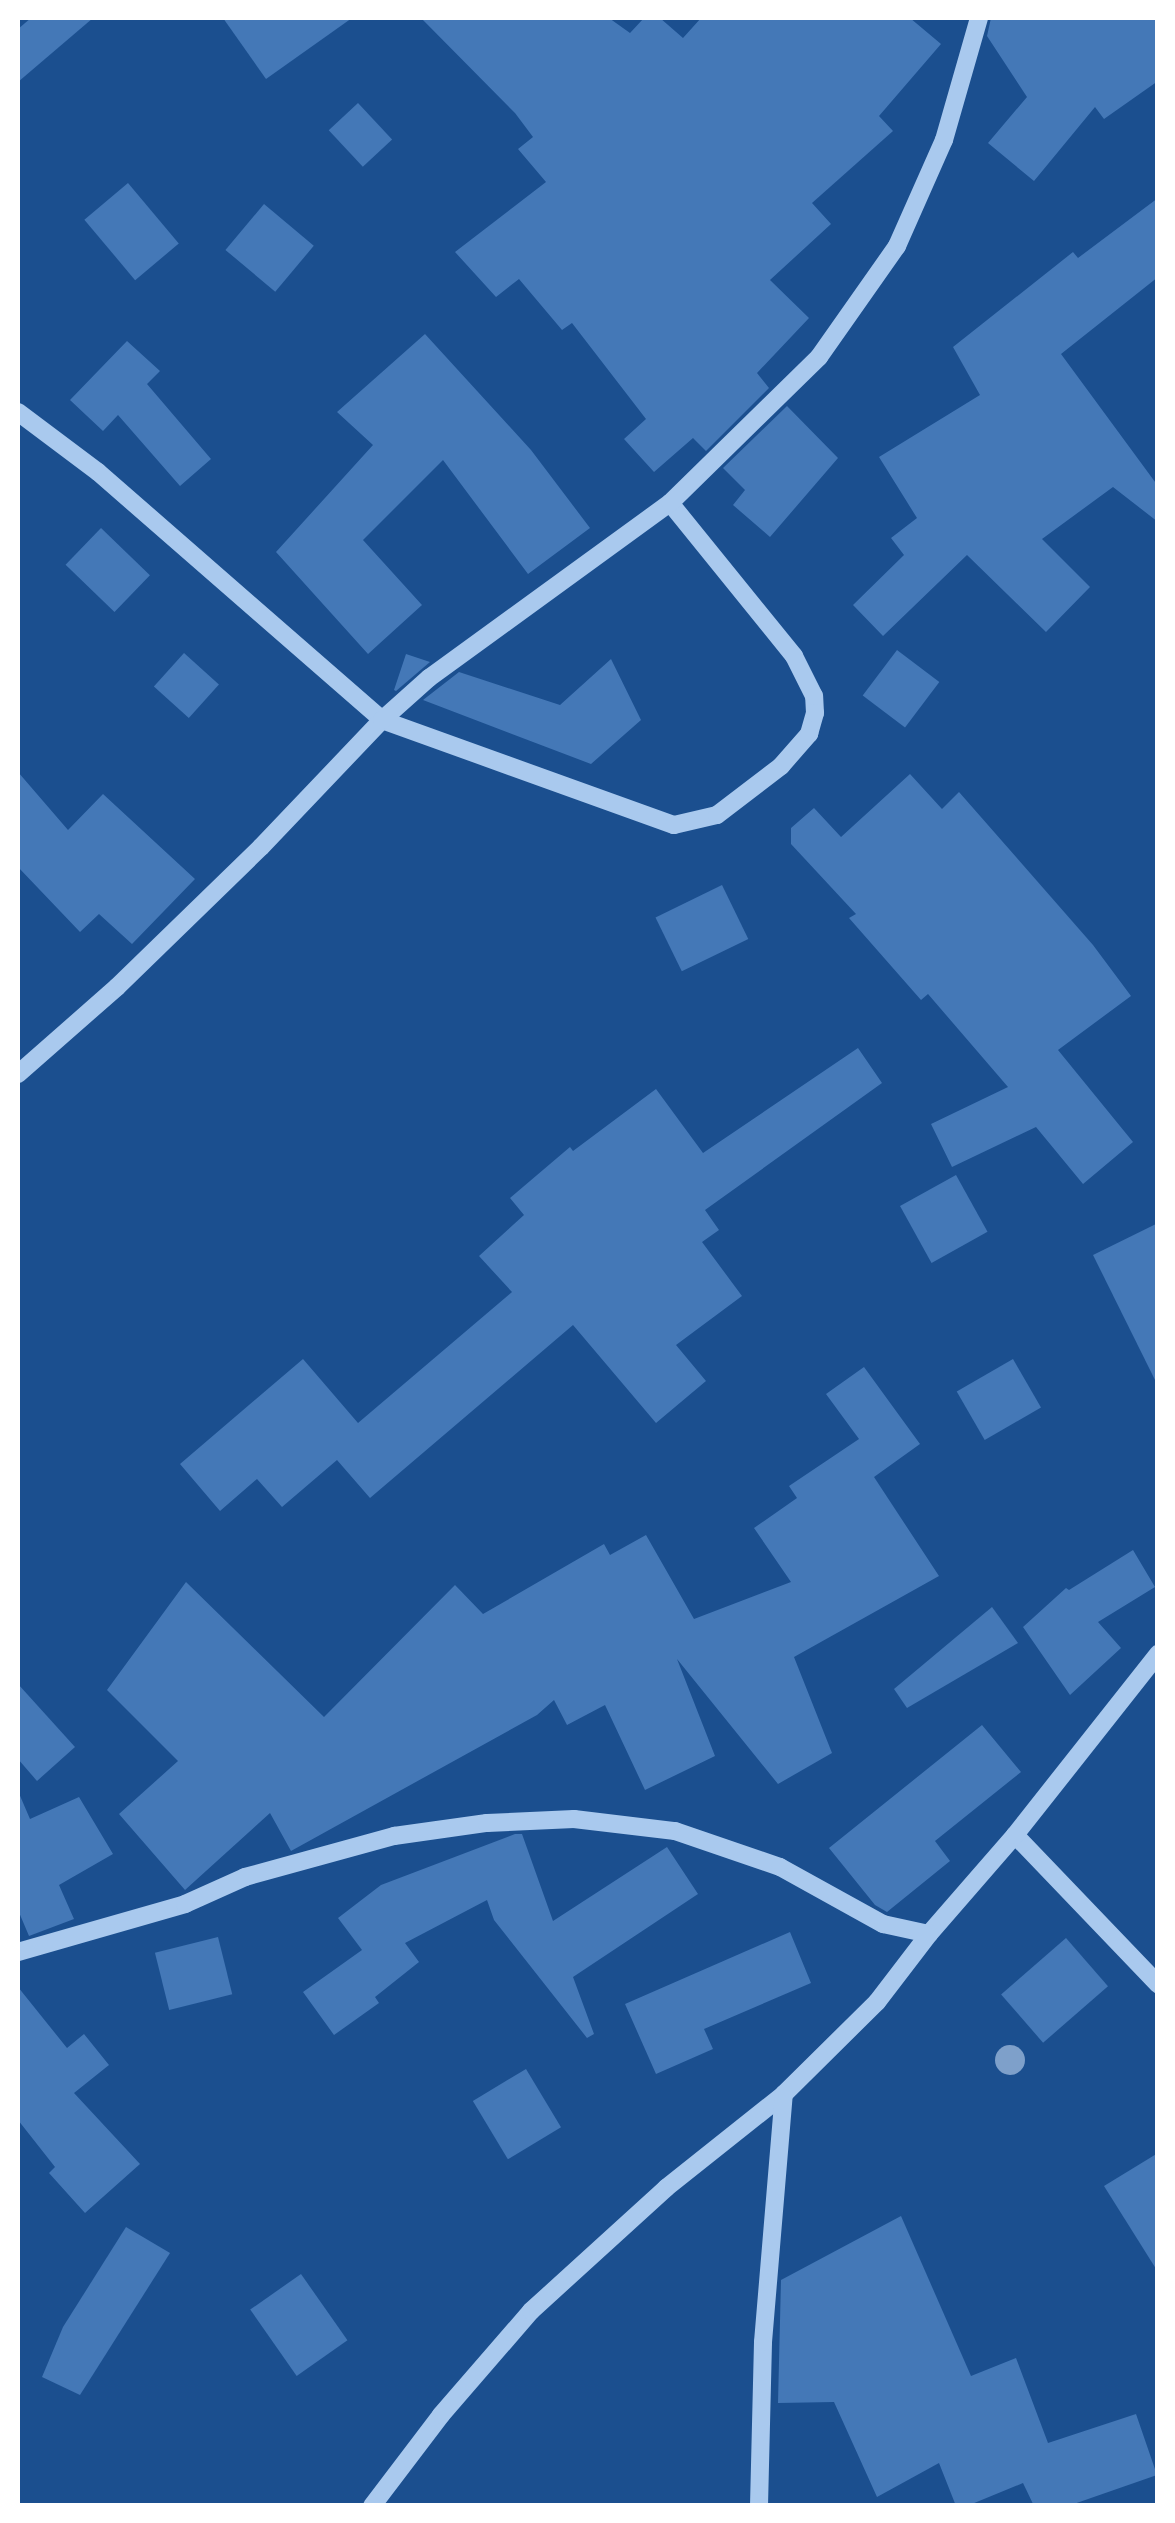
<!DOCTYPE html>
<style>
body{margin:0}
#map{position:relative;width:1175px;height:2523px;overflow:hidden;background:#1b4f8f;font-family:Overpass,sans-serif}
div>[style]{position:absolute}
.building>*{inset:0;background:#4478b7;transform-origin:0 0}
.minor>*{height:18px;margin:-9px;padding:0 9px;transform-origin:9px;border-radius:9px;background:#a9c9ee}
.trees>*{width:30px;height:30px;margin:-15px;border-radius:50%;background:#7ea0ca}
span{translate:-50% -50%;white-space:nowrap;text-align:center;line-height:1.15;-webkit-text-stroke:8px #1b4f8f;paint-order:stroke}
.frame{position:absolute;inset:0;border:20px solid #fff;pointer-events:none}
</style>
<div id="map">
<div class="building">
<i style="clip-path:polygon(31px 18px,93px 18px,18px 82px,18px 29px)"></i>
<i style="clip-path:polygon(223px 18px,352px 18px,266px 79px)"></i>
<i style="clip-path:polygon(421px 18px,609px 18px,630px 33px,644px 18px,660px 18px,683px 38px,701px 18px,910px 18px,941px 44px,879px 116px,893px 131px,812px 203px,831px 224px,770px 280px,809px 318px,757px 373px,769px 388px,706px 451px,693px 438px,654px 472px,624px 439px,646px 419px,572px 323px,562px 330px,519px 279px,496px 297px,455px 252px,546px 182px,518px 149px,533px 137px,515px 113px)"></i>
<i style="clip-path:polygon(991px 18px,1158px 18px,1158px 81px,1104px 119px,1095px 107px,1034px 181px,988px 143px,1027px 97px,987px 36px)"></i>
<i style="left:358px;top:103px;width:50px;height:40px;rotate:47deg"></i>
<i style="left:128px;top:183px;width:79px;height:57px;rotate:50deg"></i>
<i style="clip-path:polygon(1158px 198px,1158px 277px,1061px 354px,1158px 486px,1158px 522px,1113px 487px,1042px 539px,1090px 587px,1046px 632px,967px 555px,883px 636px,853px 605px,904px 555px,891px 538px,917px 518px,879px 457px,980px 395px,953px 347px,1073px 252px,1078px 258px)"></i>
<i style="left:264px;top:204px;width:65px;height:60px;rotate:40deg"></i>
<i style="clip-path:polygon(425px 334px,531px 450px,590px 528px,528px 574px,443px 460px,363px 540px,422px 605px,368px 654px,276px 552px,373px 445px,337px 412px)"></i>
<i style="clip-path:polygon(127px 341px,160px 371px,147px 384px,211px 459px,180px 486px,118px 415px,103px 431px,70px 400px)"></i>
<i style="clip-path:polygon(787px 406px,838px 458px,770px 537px,733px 505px,745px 490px,723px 468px)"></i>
<i style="left:101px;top:528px;width:68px;height:51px;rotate:44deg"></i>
<i style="left:897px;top:650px;width:53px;height:57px;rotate:37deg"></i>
<i style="left:184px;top:653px;width:47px;height:45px;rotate:42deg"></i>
<i style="clip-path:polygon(406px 654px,430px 662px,396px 691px,394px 690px)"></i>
<i style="clip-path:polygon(611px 659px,641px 720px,591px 764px,423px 700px,459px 672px,560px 705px)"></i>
<i style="clip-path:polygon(18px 772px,68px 830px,103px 794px,195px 879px,132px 944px,99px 914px,80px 932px,18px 867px)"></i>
<i style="clip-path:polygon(910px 774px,942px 809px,959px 792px,1093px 945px,1131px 996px,1058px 1050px,1133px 1142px,1083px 1184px,1036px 1127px,952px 1167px,931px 1124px,1008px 1087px,928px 994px,921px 1000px,849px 918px,856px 914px,791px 844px,791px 828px,814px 808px,841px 837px)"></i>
<i style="left:722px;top:885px;width:60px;height:74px;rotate:64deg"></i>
<i style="clip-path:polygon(858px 1048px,882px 1083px,705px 1210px,719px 1230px,702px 1242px,742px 1296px,676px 1345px,706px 1381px,656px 1423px,573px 1325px,370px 1498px,337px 1460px,282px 1507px,257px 1479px,220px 1511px,180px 1464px,303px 1359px,358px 1423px,512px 1292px,479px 1256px,524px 1215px,510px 1198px,570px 1147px,573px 1151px,656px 1089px,703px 1153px)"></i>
<i style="left:956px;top:1175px;width:65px;height:64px;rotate:61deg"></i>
<i style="clip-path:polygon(1158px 1223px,1158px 1386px,1093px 1255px)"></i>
<i style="left:1013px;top:1359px;width:56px;height:65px;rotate:60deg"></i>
<i style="clip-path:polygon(864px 1367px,920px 1444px,874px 1477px,939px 1576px,794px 1657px,832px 1753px,778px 1784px,677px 1659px,715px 1756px,645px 1790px,605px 1705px,567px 1725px,554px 1700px,537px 1715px,291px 1851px,270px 1813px,185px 1890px,119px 1814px,178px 1761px,107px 1690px,186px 1582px,324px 1717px,455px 1585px,483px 1614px,604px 1544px,610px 1555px,646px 1535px,694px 1619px,791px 1582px,754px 1528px,797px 1498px,789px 1486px,859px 1439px,826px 1394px)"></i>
<i style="clip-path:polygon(1133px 1550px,1155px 1587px,1098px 1622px,1121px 1648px,1070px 1695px,1023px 1627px,1066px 1588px,1069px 1590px)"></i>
<i style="clip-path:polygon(992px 1607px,1018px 1643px,907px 1708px,894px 1689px)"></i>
<i style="clip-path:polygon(18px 1684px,75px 1747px,37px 1781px,18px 1759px)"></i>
<i style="clip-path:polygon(982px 1725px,1021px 1772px,935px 1841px,950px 1861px,887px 1912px,875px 1905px,829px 1848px)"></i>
<i style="clip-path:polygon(18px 1791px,30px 1819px,79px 1797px,113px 1854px,59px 1885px,74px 1919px,29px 1936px,18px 1910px)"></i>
<i style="clip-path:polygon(515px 1834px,522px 1834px,553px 1921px,667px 1847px,698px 1894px,573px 1977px,594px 2034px,587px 2038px,494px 1920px,487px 1900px,405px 1943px,419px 1962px,375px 1997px,379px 2003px,334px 2035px,303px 1992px,362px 1950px,338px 1918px,381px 1885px)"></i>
<i style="clip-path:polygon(790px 1932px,811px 1983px,704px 2029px,713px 2049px,656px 2074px,625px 2004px)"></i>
<i style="left:218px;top:1937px;width:59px;height:65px;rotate:76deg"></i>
<i style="left:1066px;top:1938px;width:64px;height:86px;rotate:49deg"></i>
<i style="clip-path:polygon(18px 1987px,67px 2048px,84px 2034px,109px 2065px,74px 2093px,140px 2164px,85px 2213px,49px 2173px,55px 2167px,18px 2120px)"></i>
<i style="left:526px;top:2069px;width:68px;height:62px;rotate:59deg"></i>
<i style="clip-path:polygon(1158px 2153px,1158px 2272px,1104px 2186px)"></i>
<i style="clip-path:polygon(901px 2216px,971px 2376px,1016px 2358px,1048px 2443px,1136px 2414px,1157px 2475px,1068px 2506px,1034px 2506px,1023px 2483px,967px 2506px,956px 2506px,939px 2463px,877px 2497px,834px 2402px,778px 2403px,781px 2280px)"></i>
<i style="clip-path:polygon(126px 2227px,170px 2253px,80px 2395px,42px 2377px,63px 2327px)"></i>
<i style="left:301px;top:2274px;width:81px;height:62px;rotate:55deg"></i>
</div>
<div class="minor">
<i style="left:18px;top:412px;width:100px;rotate:36.9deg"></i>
<i style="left:98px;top:472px;width:377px;rotate:41.1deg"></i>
<i style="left:382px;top:720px;width:310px;rotate:19.8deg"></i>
<i style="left:674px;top:825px;width:44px;rotate:-13.1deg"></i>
<i style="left:717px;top:815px;width:81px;rotate:-37.4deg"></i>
<i style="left:781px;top:766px;width:43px;rotate:-48.8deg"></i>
<i style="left:809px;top:734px;width:22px;rotate:-74deg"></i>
<i style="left:815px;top:713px;width:17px;rotate:-93deg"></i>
<i style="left:814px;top:696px;width:45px;rotate:-116.6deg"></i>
<i style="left:794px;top:656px;width:197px;rotate:-129deg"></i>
<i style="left:18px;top:1074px;width:132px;rotate:-41.3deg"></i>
<i style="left:117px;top:987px;width:201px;rotate:-44.2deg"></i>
<i style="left:261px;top:847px;width:175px;rotate:-46.4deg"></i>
<i style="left:382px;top:720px;width:63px;rotate:-41.8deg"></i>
<i style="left:429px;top:678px;width:298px;rotate:-36deg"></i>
<i style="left:670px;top:503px;width:209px;rotate:-44.4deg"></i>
<i style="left:819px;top:357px;width:136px;rotate:-54.9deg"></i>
<i style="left:897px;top:246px;width:116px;rotate:-66.1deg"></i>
<i style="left:944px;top:140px;width:127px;rotate:-74deg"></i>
<i style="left:1015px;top:1835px;width:207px;rotate:46.2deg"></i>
<i style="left:18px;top:1952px;width:174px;rotate:-16deg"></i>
<i style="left:185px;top:1904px;width:66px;rotate:-24.2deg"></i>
<i style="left:245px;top:1877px;width:155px;rotate:-15.4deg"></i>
<i style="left:394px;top:1836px;width:94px;rotate:-8deg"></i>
<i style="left:487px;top:1823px;width:87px;rotate:-2.6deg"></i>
<i style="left:574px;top:1819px;width:102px;rotate:6.8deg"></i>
<i style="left:675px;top:1831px;width:111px;rotate:18.9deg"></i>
<i style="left:780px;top:1867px;width:118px;rotate:29deg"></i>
<i style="left:883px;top:1924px;width:47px;rotate:12.3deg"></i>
<i style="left:929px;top:1934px;width:131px;rotate:-49deg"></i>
<i style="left:1015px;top:1835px;width:231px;rotate:-51.7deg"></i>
<i style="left:372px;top:2506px;width:114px;rotate:-52.8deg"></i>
<i style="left:441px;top:2415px;width:138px;rotate:-49.1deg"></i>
<i style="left:531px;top:2311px;width:183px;rotate:-42.3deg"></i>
<i style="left:666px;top:2188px;width:151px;rotate:-38.5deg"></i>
<i style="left:784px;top:2094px;width:131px;rotate:-44.7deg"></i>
<i style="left:877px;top:2002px;width:86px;rotate:-52.6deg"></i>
<i style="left:759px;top:2506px;width:164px;rotate:-88.6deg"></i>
<i style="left:763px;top:2342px;width:249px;rotate:-85.2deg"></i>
</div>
<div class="trees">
<i style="left:1010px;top:2060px"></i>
</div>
<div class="frame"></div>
</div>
